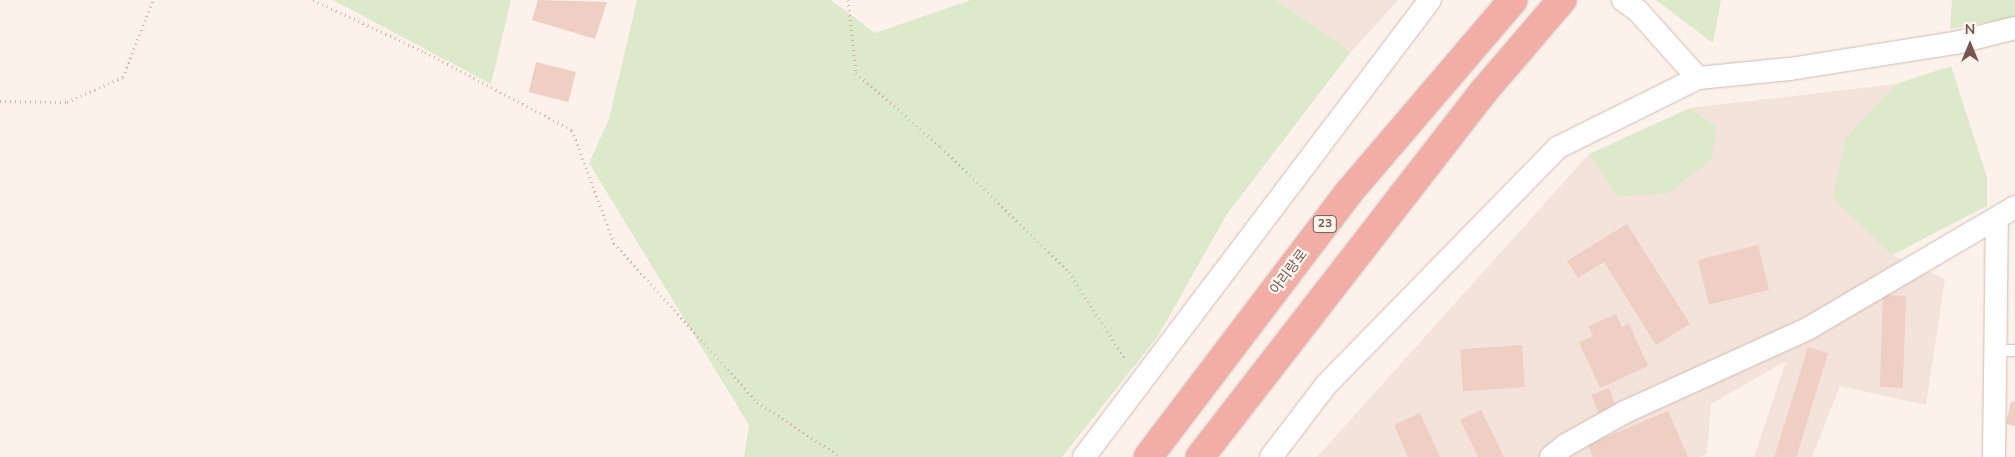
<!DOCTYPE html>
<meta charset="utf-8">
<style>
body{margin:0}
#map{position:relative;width:2015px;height:457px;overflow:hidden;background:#fcf2eb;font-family:"Nunito Sans","Noto Sans KR",sans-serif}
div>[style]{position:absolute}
.residential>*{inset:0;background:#f3e3da}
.green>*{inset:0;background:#dce9ca}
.building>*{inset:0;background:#efcec4;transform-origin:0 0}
.path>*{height:3px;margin-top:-1.5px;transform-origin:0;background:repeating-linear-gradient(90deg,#d5b1a7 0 1px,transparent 0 5px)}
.roads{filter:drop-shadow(0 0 1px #d0bbb3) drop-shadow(0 0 1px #d0bbb3)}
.lane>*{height:11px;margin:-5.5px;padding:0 5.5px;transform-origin:5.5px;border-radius:5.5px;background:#fff}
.street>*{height:22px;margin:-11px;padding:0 11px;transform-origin:11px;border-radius:11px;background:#fff}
.highway>*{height:28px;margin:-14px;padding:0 14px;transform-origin:14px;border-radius:14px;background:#f1ada6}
span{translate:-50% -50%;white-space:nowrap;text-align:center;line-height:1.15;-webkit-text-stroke:4.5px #fef7f1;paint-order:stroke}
.shield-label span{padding:1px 4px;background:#fef7f1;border:1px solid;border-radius:4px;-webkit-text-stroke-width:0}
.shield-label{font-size:12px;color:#76564f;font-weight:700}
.street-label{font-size:14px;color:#76564f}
.north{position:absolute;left:1945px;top:20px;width:50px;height:50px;-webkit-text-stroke:4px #fef7f1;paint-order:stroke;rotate:0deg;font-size:14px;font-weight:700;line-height:20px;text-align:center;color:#76564f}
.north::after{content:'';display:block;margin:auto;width:18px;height:22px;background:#76564f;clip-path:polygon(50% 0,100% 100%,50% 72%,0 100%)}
</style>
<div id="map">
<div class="residential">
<i style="clip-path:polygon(1276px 0,1398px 0,1351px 52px)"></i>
<i style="clip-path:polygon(1896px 84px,1846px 137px,1892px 255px,1945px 279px,1926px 405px,1840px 386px,1812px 457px,1754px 457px,1786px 361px,1711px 404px,1707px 453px,1700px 457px,1317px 457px,1589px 154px,1617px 196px,1717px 126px,1690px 108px)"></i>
</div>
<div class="green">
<i style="clip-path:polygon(333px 0,511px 0,491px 84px)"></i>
<i style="clip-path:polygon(637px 0,831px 0,875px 33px,971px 0,1276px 0,1351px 52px,1227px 214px,1158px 336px,1062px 457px,744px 457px,749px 425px,589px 163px,609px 119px)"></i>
<i style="clip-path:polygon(1656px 0,1721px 0,1713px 43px)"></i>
<i style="clip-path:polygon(1952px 0,2015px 0,2015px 17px,1950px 29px)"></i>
<i style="clip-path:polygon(1951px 66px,1987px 177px,1987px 206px,1892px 255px,1833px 198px,1846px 137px,1896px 84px)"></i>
<i style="clip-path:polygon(1690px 108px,1717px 126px,1711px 160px,1667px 194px,1617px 196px,1589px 154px)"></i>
</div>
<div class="building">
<i style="clip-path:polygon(538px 0,607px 2px,595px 39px,532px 20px)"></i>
<i style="left:536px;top:62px;width:41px;height:31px;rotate:14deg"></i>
<i style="clip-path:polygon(1627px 224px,1690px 324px,1656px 345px,1604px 262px,1578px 278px,1567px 261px)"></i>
<i style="left:1758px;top:245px;width:46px;height:62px;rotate:76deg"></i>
<i style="left:1883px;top:295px;width:23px;height:92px;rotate:2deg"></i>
<i style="clip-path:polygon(1616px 314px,1622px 327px,1629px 324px,1648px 366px,1600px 388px,1579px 342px,1593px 336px,1589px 326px)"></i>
<i style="left:1522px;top:345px;width:42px;height:62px;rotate:86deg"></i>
<i style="left:1808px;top:347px;width:21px;height:115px;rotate:17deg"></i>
<i style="left:1609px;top:388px;width:22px;height:19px;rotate:69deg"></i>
<i style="clip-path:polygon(2011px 401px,2015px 402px,2015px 426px,2006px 424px)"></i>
<i style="clip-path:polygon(1481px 410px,1504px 457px,1478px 457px,1460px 420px)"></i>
<i style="clip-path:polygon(1668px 411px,1688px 457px,1593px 457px,1588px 445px)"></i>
<i style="clip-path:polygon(1420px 413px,1440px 457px,1408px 457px,1394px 425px)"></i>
</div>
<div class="path">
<i style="left:313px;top:0;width:123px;rotate:24.9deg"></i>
<i style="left:425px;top:52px;width:166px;rotate:28deg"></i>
<i style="left:572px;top:130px;width:121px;rotate:69.6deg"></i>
<i style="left:614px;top:243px;width:214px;rotate:48deg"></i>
<i style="left:757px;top:402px;width:100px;rotate:33.2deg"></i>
<i style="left:848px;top:0;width:73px;rotate:83.7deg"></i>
<i style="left:856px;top:73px;width:113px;rotate:41deg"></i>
<i style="left:941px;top:147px;width:179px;rotate:44.3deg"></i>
<i style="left:1069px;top:272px;width:105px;rotate:57.1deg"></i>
<i style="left:0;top:101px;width:67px;rotate:0.9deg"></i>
<i style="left:67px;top:102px;width:61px;rotate:-24.1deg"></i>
<i style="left:123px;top:77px;width:83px;rotate:-68.7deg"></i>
</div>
<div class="roads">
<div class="lane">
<i style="left:1995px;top:350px;width:20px"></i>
</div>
<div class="street">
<i style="left:1623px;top:0;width:19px;rotate:36deg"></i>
<i style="left:1638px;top:11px;width:90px;rotate:48.2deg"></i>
<i style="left:1084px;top:457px;width:573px;rotate:-52.87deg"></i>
<i style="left:1271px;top:457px;width:91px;rotate:-52.6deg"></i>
<i style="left:1326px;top:385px;width:331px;rotate:-45.7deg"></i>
<i style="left:1557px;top:148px;width:157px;rotate:-26.4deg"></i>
<i style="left:1698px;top:78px;width:92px;rotate:-5.6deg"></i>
<i style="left:1790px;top:69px;width:167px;rotate:-9deg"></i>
<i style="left:1955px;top:43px;width:62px;rotate:-14deg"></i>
<i style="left:1551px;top:457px;width:19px;rotate:-39deg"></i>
<i style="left:1566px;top:445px;width:68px;rotate:-29.2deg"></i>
<i style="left:1625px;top:412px;width:202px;rotate:-24.5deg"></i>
<i style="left:1809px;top:328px;width:239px;rotate:-30.4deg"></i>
<i style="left:1994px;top:457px;width:237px;rotate:-89.3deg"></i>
</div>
<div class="highway">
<i style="left:1148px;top:457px;width:334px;rotate:-52.8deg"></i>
<i style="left:1350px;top:191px;width:251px;rotate:-49.5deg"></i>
<i style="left:1200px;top:457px;width:463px;rotate:-52.2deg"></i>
<i style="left:1484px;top:91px;width:120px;rotate:-49.4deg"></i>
</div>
</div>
<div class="shield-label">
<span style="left:1325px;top:224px">23</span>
</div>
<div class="street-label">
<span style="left:1289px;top:272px;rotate:-53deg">아리랑로</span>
</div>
<div class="north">N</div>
</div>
